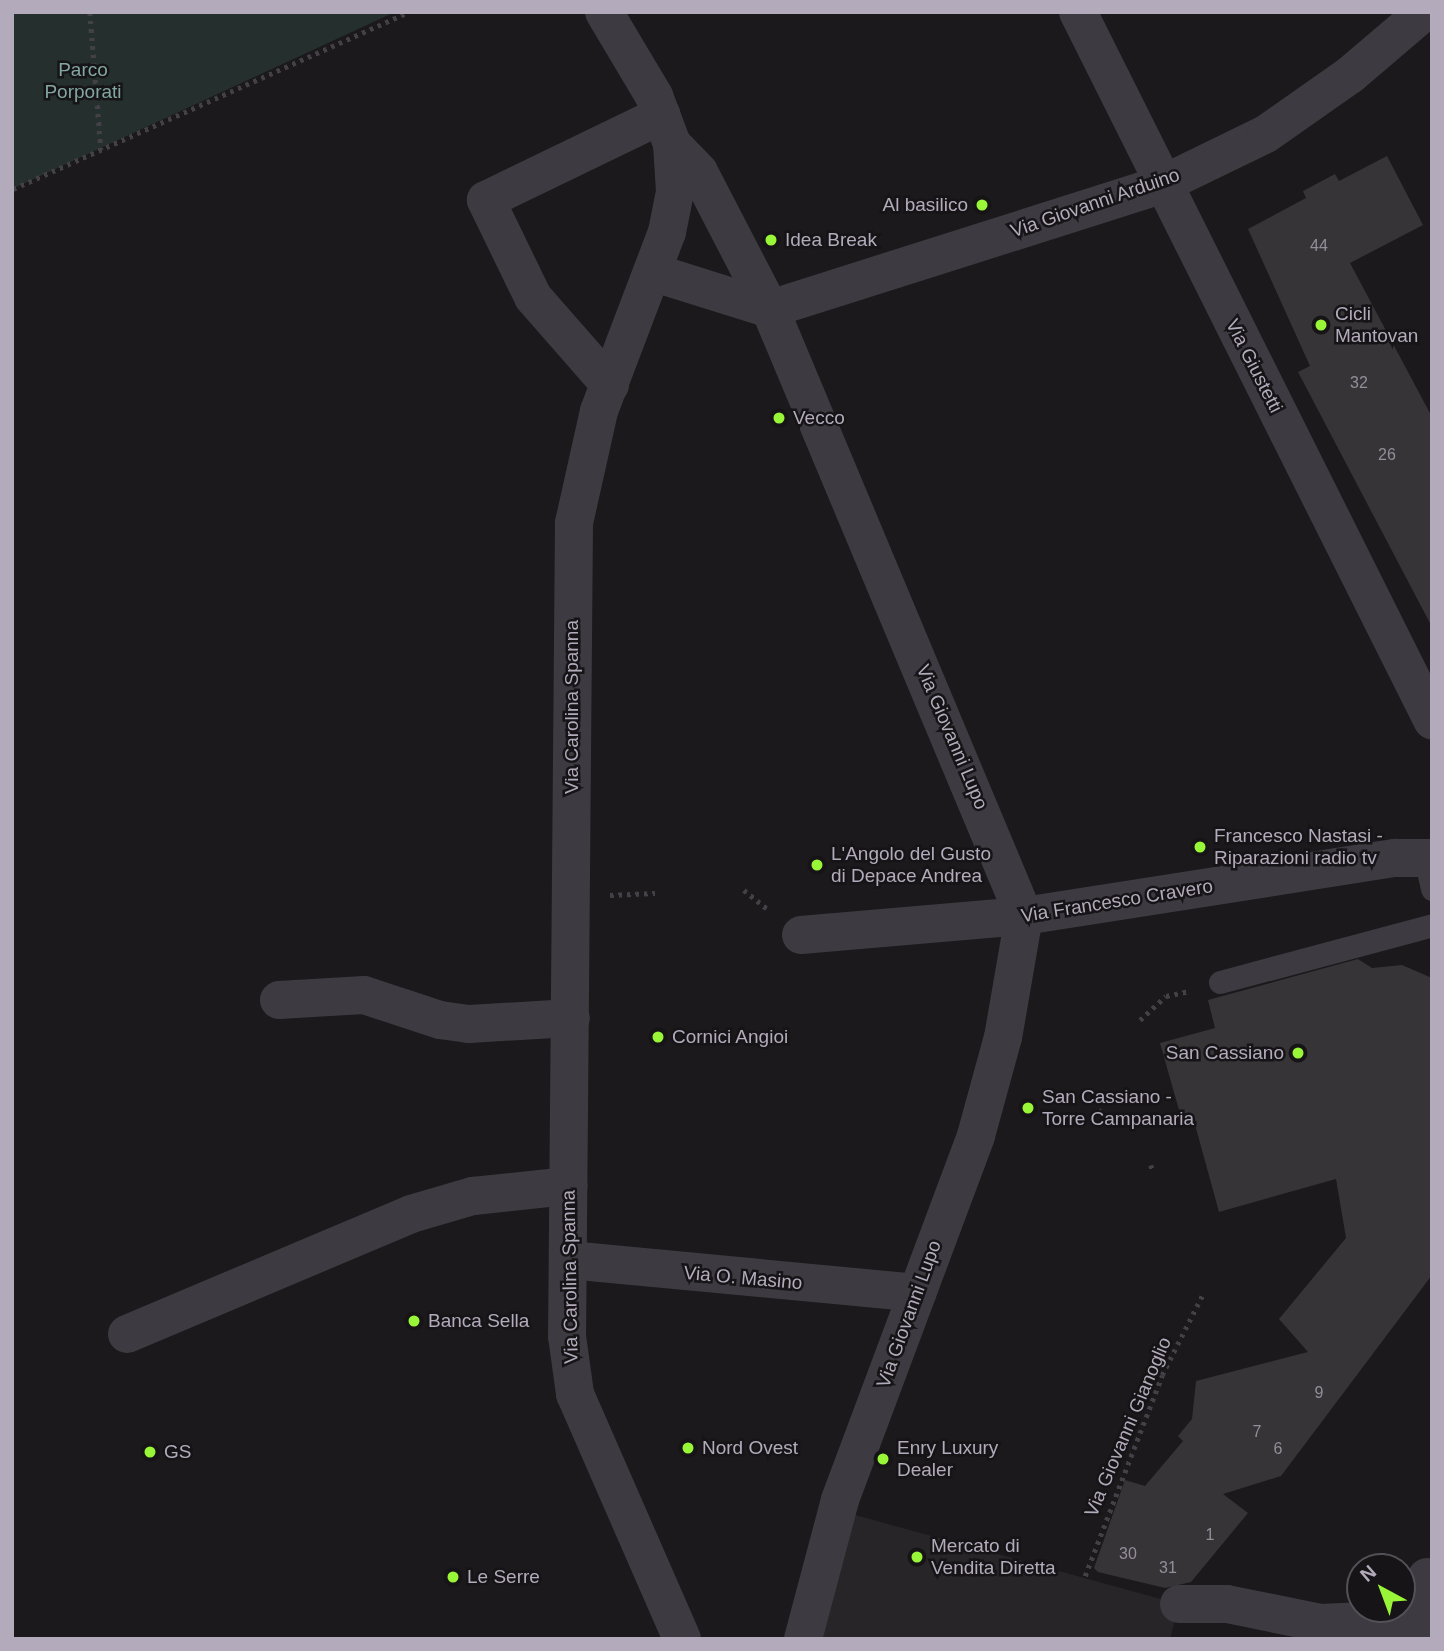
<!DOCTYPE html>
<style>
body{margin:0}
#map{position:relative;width:1444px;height:1651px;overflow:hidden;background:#1b191b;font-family:Helvetica,sans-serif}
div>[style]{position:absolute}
.built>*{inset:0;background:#282528}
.green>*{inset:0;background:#252f2d}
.building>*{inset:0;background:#373437}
.path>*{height:4.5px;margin-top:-2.25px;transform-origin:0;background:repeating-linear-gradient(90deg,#444048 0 3.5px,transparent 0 8.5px)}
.lane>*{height:23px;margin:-11.5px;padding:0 11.5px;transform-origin:11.5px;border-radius:11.5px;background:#3e3a41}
.street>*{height:38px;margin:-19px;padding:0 19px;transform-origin:19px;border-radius:19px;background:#3e3a41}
.dots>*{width:19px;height:19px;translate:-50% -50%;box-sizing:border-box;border:4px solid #161416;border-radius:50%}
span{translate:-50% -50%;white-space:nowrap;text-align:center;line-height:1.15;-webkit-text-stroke:5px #161416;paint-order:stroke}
.number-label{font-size:16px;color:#948d9a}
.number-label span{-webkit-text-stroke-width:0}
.park-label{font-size:19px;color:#82a6a2}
.street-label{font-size:19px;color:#b3abbb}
.poi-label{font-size:19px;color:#b3abbb}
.right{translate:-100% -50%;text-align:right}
.left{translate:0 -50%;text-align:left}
.frame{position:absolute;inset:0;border:14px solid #b3abbb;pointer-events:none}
.north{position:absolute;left:1346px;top:1553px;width:70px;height:70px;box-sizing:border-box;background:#161416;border:2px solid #555058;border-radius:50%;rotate:319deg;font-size:19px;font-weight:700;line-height:28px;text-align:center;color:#b3abbb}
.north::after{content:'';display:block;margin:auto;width:24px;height:32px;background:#99f538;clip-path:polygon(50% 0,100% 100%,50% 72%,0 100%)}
</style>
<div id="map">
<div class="built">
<i style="clip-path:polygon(837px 1510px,1179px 1604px,1170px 1639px,803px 1639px)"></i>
</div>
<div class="green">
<i style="clip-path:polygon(12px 12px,395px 12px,12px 189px)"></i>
</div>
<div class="building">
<i style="clip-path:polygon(1387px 156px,1423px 225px,1350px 263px,1432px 417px,1432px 627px,1298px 372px,1310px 366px,1248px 229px,1306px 198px,1303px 191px,1335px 174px,1339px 181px)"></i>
<i style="clip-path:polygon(1358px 959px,1372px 968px,1402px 965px,1432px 978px,1432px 1275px,1281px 1476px,1223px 1494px,1248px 1513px,1191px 1582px,1165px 1588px,1098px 1572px,1094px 1568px,1125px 1480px,1145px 1486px,1183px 1441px,1178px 1436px,1192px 1419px,1196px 1381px,1308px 1352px,1279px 1319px,1346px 1238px,1336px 1179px,1219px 1212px,1194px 1121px,1183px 1124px,1160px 1043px,1215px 1028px,1208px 1000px)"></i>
</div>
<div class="path">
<i style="left:72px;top:12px;width:10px"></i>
<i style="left:90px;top:12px;width:138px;rotate:85.4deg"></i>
<i style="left:13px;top:189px;width:434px;rotate:-24.1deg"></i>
<i style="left:744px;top:890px;width:33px;rotate:39deg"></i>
<i style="left:610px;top:895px;width:45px;rotate:-2.5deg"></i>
<i style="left:1140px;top:1020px;width:35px;rotate:-43deg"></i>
<i style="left:1166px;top:996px;width:24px;rotate:-12deg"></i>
<i style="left:1100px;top:1111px;width:2px;rotate:-27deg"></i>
<i style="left:1151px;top:1165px;width:4px;rotate:76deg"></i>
<i style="left:1085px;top:1576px;width:215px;rotate:-69deg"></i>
<i style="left:1162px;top:1375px;width:93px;rotate:-63.2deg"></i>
</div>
<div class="lane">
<i style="left:1425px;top:858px;width:32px;rotate:77deg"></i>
<i style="left:1220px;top:982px;width:220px;rotate:-15deg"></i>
</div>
<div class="street">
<i style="left:604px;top:12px;width:98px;rotate:59.2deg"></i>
<i style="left:654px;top:96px;width:51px;rotate:69.4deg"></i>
<i style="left:672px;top:144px;width:39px;rotate:46deg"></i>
<i style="left:699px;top:172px;width:154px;rotate:62.6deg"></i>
<i style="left:770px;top:309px;width:658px;rotate:67.29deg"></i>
<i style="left:1024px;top:916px;width:123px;rotate:99.8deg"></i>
<i style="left:1003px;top:1037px;width:103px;rotate:105.3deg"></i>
<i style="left:976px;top:1136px;width:389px;rotate:110.5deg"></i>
<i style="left:840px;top:1500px;width:144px;rotate:104.9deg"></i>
<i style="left:1078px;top:12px;width:792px;rotate:63.43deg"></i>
<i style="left:672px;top:144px;width:48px;rotate:86.4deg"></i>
<i style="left:675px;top:192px;width:41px;rotate:101.3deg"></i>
<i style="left:667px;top:232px;width:191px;rotate:110.8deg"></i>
<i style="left:599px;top:411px;width:115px;rotate:102.6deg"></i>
<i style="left:574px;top:523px;width:813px;rotate:90.49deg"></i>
<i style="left:567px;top:1336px;width:59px;rotate:82.1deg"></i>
<i style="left:575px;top:1394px;width:267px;rotate:66.4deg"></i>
<i style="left:655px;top:273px;width:121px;rotate:17.4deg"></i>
<i style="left:770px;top:309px;width:412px;rotate:-17.6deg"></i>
<i style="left:1163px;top:184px;width:114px;rotate:-25.9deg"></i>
<i style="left:1266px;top:134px;width:103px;rotate:-35.1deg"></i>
<i style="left:1350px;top:75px;width:97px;rotate:-40.4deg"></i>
<i style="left:610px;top:385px;width:117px;rotate:-131.2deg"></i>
<i style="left:533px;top:297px;width:108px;rotate:-115.9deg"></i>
<i style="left:486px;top:200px;width:195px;rotate:-25.8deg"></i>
<i style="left:801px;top:935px;width:224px;rotate:-4.9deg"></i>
<i style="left:1024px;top:916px;width:376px;rotate:-8.9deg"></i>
<i style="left:1395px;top:858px;width:37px"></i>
<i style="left:279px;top:1000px;width:85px;rotate:-3.4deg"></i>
<i style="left:364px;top:995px;width:80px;rotate:18.2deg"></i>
<i style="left:440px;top:1020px;width:29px;rotate:8deg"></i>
<i style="left:469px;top:1024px;width:102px;rotate:-3.4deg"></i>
<i style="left:569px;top:1260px;width:350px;rotate:5.4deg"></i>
<i style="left:127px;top:1334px;width:308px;rotate:-22.9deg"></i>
<i style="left:411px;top:1214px;width:65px;rotate:-16.2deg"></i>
<i style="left:473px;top:1196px;width:96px;rotate:-6deg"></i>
<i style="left:1179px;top:1604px;width:48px"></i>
<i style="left:1227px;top:1604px;width:95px;rotate:11.5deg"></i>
<i style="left:1320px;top:1623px;width:112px;rotate:-2.6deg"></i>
<i style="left:1389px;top:1637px;width:71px;rotate:-57.7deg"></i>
</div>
<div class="dots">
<i style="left:982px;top:205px;background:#99f538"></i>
<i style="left:771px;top:240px;background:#99f538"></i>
<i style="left:1321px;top:325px;background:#99f538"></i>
<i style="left:779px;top:418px;background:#99f538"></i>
<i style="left:1200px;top:847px;background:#99f538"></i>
<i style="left:817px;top:865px;background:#99f538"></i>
<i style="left:658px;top:1037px;background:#99f538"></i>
<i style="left:1298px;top:1053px;background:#99f538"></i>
<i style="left:1028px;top:1108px;background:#99f538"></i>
<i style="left:414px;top:1321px;background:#99f538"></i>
<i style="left:688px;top:1448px;background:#99f538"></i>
<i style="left:150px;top:1452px;background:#99f538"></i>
<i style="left:883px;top:1459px;background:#99f538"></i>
<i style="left:917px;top:1557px;background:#99f538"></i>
<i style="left:453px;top:1577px;background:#99f538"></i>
</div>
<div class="number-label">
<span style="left:1319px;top:246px">44</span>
<span style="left:1359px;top:383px">32</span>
<span style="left:1387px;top:455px">26</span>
<span style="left:1319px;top:1393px">9</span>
<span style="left:1257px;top:1432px">7</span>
<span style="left:1278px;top:1449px">6</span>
<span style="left:1210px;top:1535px">1</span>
<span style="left:1128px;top:1554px">30</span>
<span style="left:1168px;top:1568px">31</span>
</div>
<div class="park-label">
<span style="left:83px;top:81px">Parco<br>Porporati</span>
</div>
<div class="street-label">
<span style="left:1095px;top:203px;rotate:-19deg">Via Giovanni Arduino</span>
<span style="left:1254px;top:366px;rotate:63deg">Via Giustetti</span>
<span style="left:572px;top:707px;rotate:-90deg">Via Carolina Spanna</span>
<span style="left:952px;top:737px;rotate:67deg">Via Giovanni Lupo</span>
<span style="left:1117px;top:901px;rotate:-9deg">Via Francesco Cravero</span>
<span style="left:570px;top:1277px;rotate:-91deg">Via Carolina Spanna</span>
<span style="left:743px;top:1278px;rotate:5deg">Via O. Masino</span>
<span style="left:909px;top:1314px;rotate:-70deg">Via Giovanni Lupo</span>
<span style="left:1128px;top:1427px;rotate:-67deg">Via Giovanni Gianoglio</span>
</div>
<div class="poi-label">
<span class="right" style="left:968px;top:205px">Al basilico</span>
<span class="left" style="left:785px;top:240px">Idea Break</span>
<span class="left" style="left:1335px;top:325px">Cicli<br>Mantovan</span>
<span class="left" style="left:793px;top:418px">Vecco</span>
<span class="left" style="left:1214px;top:847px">Francesco Nastasi -<br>Riparazioni radio tv</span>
<span class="left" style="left:831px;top:865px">L'Angolo del Gusto<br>di Depace Andrea</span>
<span class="left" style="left:672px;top:1037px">Cornici Angioi</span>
<span class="right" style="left:1284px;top:1053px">San Cassiano</span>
<span class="left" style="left:1042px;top:1108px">San Cassiano -<br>Torre Campanaria</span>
<span class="left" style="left:428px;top:1321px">Banca Sella</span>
<span class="left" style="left:702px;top:1448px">Nord Ovest</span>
<span class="left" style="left:897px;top:1459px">Enry Luxury<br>Dealer</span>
<span class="left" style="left:164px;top:1452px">GS</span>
<span class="left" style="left:931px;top:1557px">Mercato di<br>Vendita Diretta</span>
<span class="left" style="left:467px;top:1577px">Le Serre</span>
</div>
<div class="frame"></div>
<div class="north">N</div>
</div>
